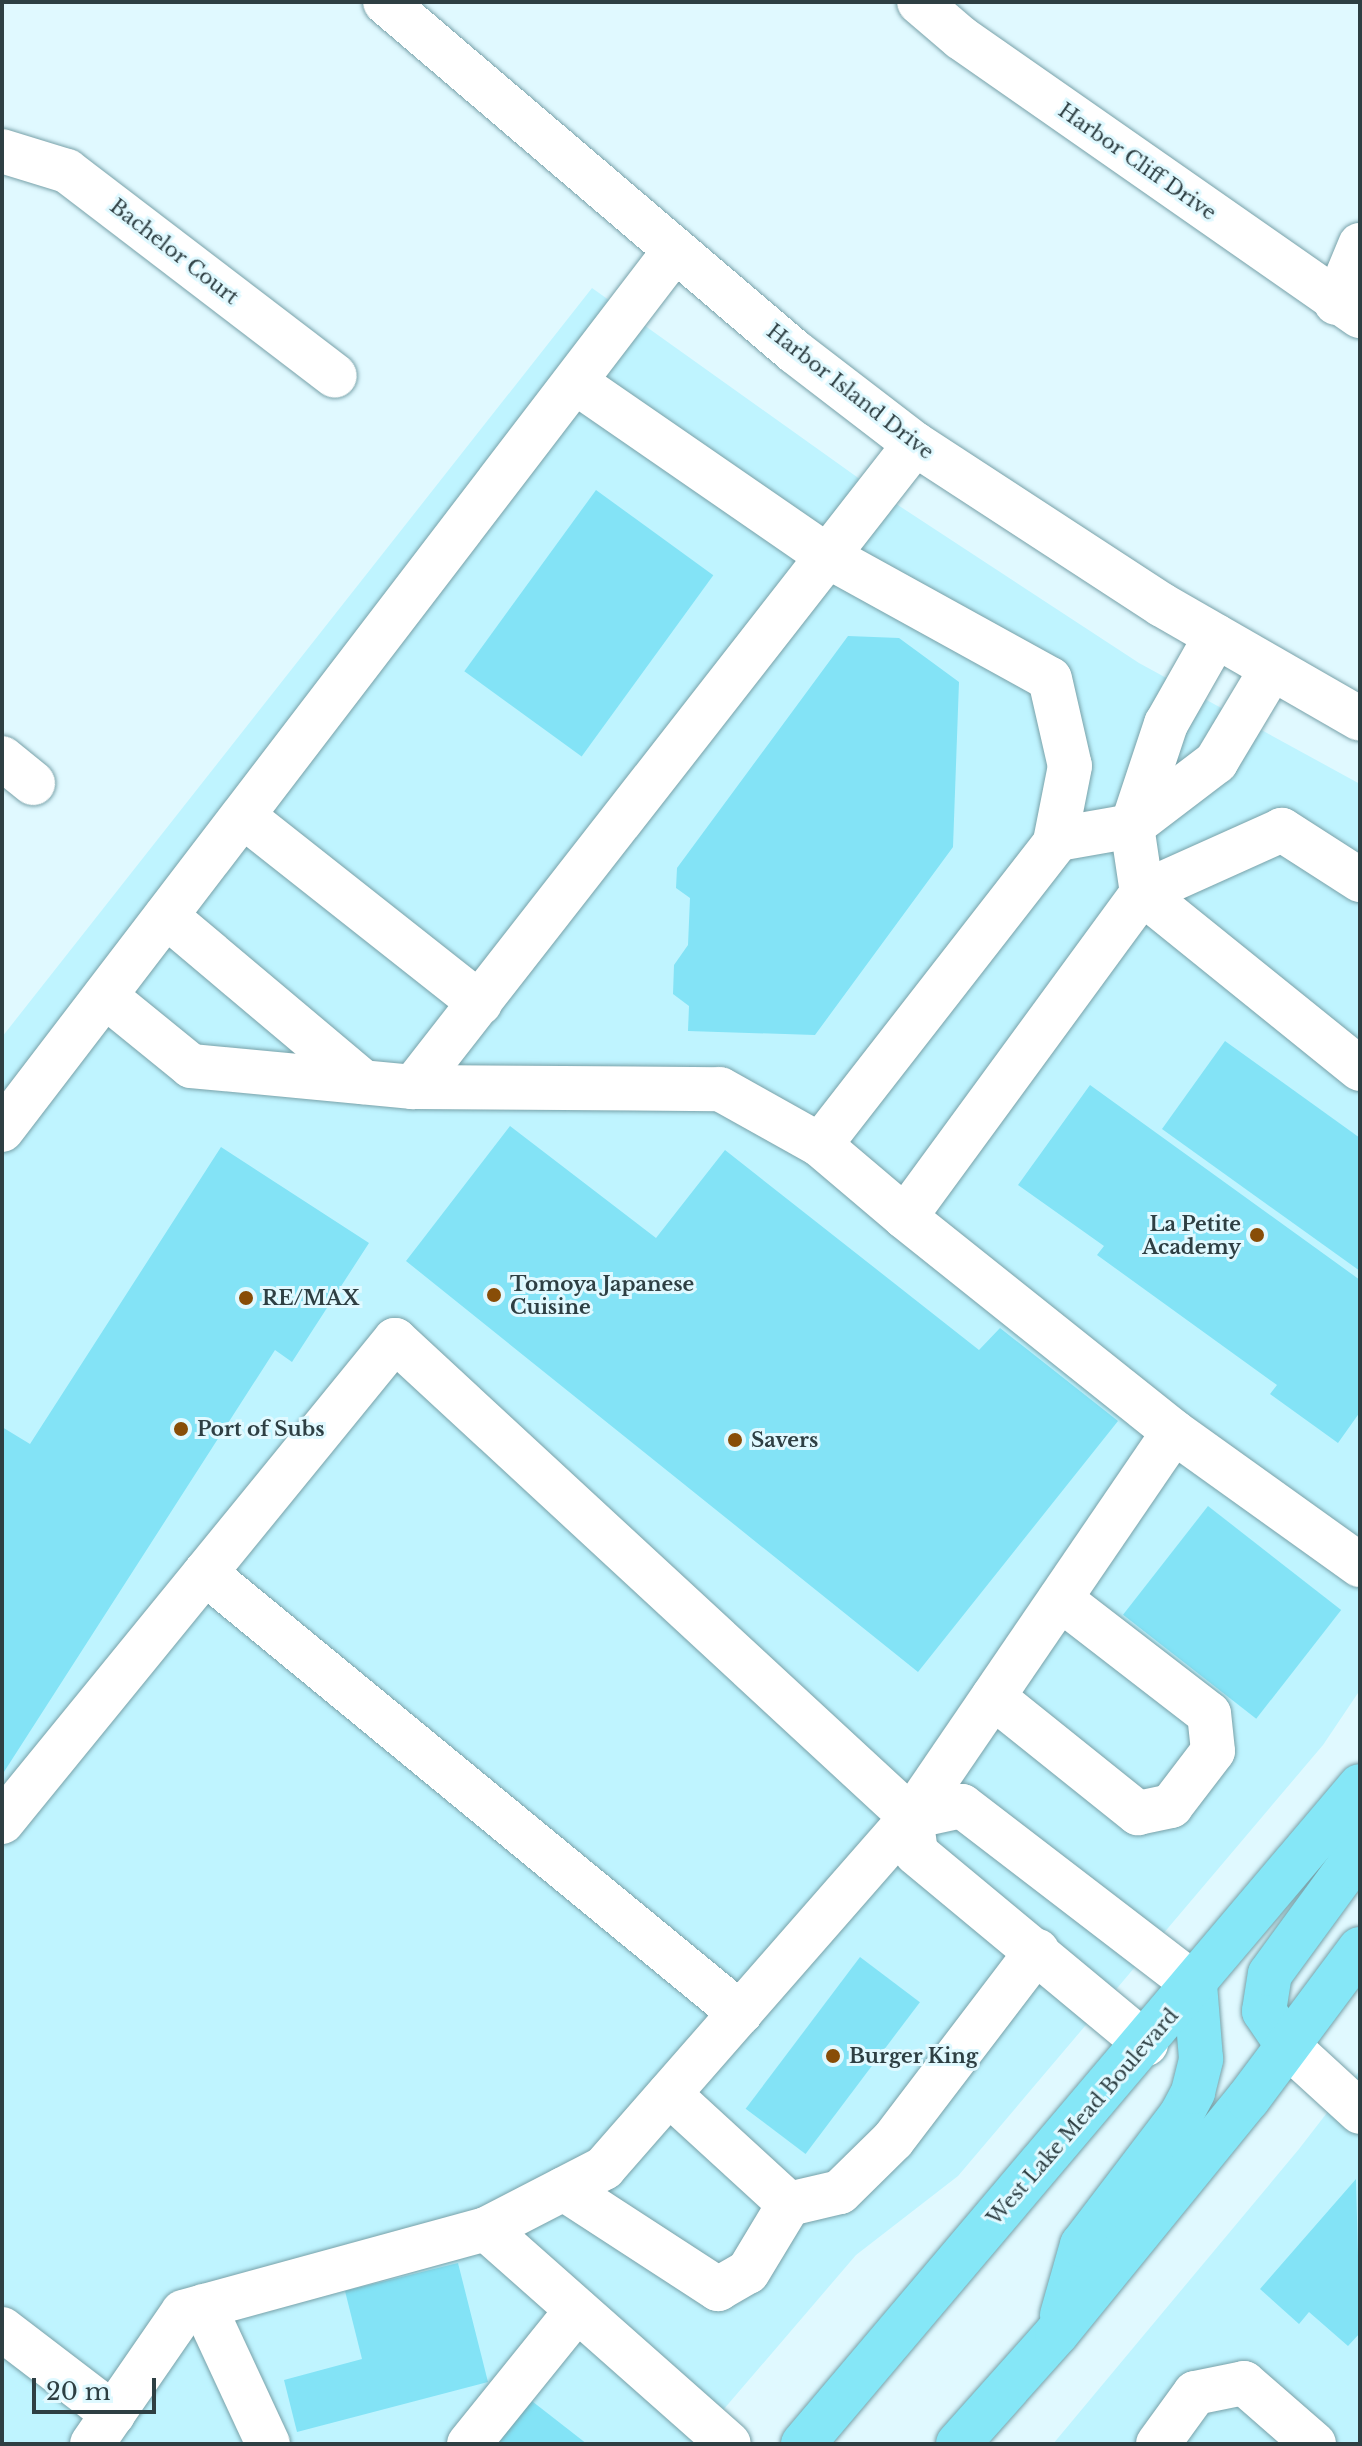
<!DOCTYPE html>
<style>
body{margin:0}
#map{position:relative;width:1362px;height:2446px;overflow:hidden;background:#e0f9ff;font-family:"Libre Baskerville",serif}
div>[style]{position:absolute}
.built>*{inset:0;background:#bff4ff}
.building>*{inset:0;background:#83e3f6;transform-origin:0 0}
.roads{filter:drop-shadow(0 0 2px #78a1a9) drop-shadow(0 0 2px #78a1a9)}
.minor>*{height:44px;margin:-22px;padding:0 22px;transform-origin:22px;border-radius:22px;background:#fff}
.major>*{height:44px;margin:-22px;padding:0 22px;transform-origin:22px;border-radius:22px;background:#85e7f7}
.dots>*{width:22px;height:22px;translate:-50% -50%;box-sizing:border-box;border:4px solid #e0f9ff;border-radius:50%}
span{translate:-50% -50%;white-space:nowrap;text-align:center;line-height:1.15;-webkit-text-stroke:6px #e0f9ff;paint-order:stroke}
.street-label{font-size:20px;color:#2e3f43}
.poi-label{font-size:20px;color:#2e3f43;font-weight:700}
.right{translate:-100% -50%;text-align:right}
.left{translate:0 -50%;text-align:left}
.frame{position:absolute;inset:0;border:4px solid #2e3f43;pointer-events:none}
.scale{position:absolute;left:32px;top:2378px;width:124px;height:36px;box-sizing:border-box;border:4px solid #2e3f43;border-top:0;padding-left:10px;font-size:24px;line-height:28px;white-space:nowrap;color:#2e3f43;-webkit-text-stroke:6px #e0f9ff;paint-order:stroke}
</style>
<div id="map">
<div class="built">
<i style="clip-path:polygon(592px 288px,878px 492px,1139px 663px,1360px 784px,1360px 1690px,1323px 1745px,958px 2176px,856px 2255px,694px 2444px,2px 2444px,2px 1037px)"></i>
<i style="clip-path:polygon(1360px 2070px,1360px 2444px,1053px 2444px,1299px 2149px)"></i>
</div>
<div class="building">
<i style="left:596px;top:490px;width:145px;height:224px;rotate:36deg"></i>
<i style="clip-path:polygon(848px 636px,899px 638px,959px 682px,953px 847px,815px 1035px,688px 1031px,689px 1006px,673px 994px,674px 965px,688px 945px,690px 898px,676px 888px,677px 868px)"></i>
<i style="clip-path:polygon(1225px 1041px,1360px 1138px,1360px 1271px,1162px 1129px)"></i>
<i style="clip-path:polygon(1090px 1085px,1360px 1280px,1360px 1412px,1338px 1443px,1270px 1394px,1277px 1385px,1097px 1255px,1104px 1246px,1018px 1185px)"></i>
<i style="clip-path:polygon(510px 1126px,656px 1238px,725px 1150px,979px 1350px,1000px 1328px,1118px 1421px,918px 1672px,406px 1261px)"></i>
<i style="clip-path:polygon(221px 1147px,369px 1243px,292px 1362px,275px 1350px,2px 1775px,2px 1427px,30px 1444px)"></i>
<i style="left:1208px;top:1506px;width:169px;height:138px;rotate:38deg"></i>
<i style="left:860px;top:1957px;width:75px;height:190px;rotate:37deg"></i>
<i style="clip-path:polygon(1356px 2179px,1360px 2333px,1348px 2346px,1309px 2312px,1299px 2324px,1260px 2289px)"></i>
<i style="clip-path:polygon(458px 2263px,488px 2382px,297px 2432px,284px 2380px,362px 2359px,345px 2291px)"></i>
<i style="clip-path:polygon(519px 2391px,587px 2444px,478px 2444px)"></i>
</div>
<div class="roads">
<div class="minor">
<i style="left:385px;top:2px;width:539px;rotate:40.49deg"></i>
<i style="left:795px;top:352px;width:151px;rotate:37.5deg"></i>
<i style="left:915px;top:444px;width:295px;rotate:33.1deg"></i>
<i style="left:1162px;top:605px;width:228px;rotate:29.9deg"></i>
<i style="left:919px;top:2px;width:55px;rotate:40.6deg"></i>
<i style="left:961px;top:38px;width:486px;rotate:34.9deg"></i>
<i style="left:2px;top:151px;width:68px;rotate:17.1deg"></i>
<i style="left:67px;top:171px;width:337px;rotate:37.4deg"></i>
<i style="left:1336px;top:303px;width:63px;rotate:-67.5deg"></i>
<i style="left:575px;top:382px;width:308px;rotate:34.6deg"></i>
<i style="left:829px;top:557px;width:252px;rotate:28.9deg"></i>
<i style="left:1050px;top:679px;width:89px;rotate:77.1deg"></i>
<i style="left:1070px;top:766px;width:77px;rotate:101.2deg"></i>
<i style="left:915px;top:444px;width:816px;rotate:127.98deg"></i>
<i style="left:413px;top:1087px;width:307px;rotate:0.4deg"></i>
<i style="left:720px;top:1089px;width:115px;rotate:29.2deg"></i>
<i style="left:820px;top:1145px;width:388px;rotate:-52.1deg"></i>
<i style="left:1058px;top:839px;width:75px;rotate:-10deg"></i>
<i style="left:1132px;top:826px;width:106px;rotate:-37.3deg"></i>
<i style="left:1216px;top:762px;width:107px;rotate:-59.1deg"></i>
<i style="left:2px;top:758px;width:40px;rotate:39deg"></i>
<i style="left:243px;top:816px;width:302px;rotate:38.3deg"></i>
<i style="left:1360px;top:880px;width:93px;rotate:-147.3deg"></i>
<i style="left:1282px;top:830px;width:154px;rotate:155.8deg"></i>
<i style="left:1142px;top:893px;width:280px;rotate:38.9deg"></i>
<i style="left:166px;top:916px;width:258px;rotate:40.1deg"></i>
<i style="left:105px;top:996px;width:111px;rotate:39.1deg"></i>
<i style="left:191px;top:1066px;width:223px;rotate:5.4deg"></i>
<i style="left:2px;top:1130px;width:1108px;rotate:-52.59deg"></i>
<i style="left:820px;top:1145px;width:111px;rotate:40.3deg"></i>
<i style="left:1174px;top:1432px;width:344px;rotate:-141.4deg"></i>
<i style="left:905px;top:1217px;width:401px;rotate:-53.8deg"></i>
<i style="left:1142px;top:893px;width:68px;rotate:-98.5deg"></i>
<i style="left:1132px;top:826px;width:108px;rotate:-71.6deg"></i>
<i style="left:1166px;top:724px;width:101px;rotate:-60.4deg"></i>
<i style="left:205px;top:1573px;width:693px;rotate:39.43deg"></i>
<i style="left:993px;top:1697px;width:186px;rotate:38.7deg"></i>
<i style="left:1138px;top:1813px;width:34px;rotate:-12deg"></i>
<i style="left:1171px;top:1806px;width:69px;rotate:-52.6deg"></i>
<i style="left:1213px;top:1751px;width:37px;rotate:-96deg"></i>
<i style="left:1209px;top:1714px;width:188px;rotate:-142.3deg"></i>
<i style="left:911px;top:1817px;width:52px;rotate:-12.2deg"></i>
<i style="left:962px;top:1806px;width:294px;rotate:37.5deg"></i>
<i style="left:2px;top:1822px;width:622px;rotate:-50.81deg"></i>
<i style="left:395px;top:1340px;width:703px;rotate:42.75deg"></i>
<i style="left:911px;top:1817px;width:36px;rotate:82deg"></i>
<i style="left:916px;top:1853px;width:299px;rotate:39.7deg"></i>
<i style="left:1287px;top:2045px;width:99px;rotate:42.5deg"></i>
<i style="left:669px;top:2094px;width:163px;rotate:42.5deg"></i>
<i style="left:564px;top:2189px;width:184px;rotate:33deg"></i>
<i style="left:718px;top:2289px;width:34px;rotate:-30deg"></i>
<i style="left:748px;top:2272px;width:79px;rotate:-58.9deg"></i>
<i style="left:789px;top:2204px;width:52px;rotate:-13.2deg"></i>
<i style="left:840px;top:2192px;width:74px;rotate:-44.5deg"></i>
<i style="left:893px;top:2140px;width:238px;rotate:-52.7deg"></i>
<i style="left:486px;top:2229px;width:133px;rotate:-27.3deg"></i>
<i style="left:604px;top:2168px;width:466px;rotate:-48.8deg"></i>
<i style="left:911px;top:1817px;width:466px;rotate:-55.7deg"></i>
<i style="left:1174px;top:1432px;width:229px;rotate:35.6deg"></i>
<i style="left:204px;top:2306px;width:152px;rotate:65.1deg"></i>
<i style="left:2px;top:2329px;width:140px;rotate:37.4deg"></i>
<i style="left:92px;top:2444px;width:160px;rotate:-55.4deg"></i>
<i style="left:183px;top:2312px;width:314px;rotate:-15.3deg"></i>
<i style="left:486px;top:2229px;width:324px;rotate:41.5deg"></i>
<i style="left:469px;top:2444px;width:172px;rotate:-51.1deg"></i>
<i style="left:1158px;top:2444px;width:63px;rotate:-54deg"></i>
<i style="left:1195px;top:2393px;width:50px;rotate:-11.5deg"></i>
<i style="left:1244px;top:2383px;width:93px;rotate:41.1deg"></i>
</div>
<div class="major">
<i style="left:1287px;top:2045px;width:41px;rotate:-124.1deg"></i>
<i style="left:1264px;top:2011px;width:37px;rotate:-81deg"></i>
<i style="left:1270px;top:1974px;width:134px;rotate:-53.8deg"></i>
<i style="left:1349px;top:1866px;width:44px;rotate:-75.7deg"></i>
<i style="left:1062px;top:2315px;width:73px;rotate:-74.1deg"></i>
<i style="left:1082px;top:2245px;width:163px;rotate:-52.7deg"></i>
<i style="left:1181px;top:2115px;width:26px;rotate:-62deg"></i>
<i style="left:1193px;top:2092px;width:34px;rotate:-76deg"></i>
<i style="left:1201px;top:2059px;width:74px;rotate:-94.6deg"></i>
<i style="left:803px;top:2444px;width:862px;rotate:-49.75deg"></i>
<i style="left:958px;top:2444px;width:149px;rotate:-48.3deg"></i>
<i style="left:1057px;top:2333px;width:302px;rotate:-50.8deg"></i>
<i style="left:1248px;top:2099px;width:187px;rotate:-53.3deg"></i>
</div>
</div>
<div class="dots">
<i style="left:1257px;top:1235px;background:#884d07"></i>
<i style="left:494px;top:1295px;background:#884d07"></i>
<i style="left:246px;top:1298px;background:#884d07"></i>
<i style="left:181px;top:1429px;background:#884d07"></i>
<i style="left:735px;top:1440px;background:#884d07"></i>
<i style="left:833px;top:2056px;background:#884d07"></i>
</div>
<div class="street-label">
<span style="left:1137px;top:162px;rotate:35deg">Harbor Cliff Drive</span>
<span style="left:174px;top:252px;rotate:38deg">Bachelor Court</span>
<span style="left:850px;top:392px;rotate:38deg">Harbor Island Drive</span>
<span style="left:1083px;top:2117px;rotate:-49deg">West Lake Mead Boulevard</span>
</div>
<div class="poi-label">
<span class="right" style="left:1241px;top:1236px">La Petite<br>Academy</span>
<span class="left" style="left:510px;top:1296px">Tomoya Japanese<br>Cuisine</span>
<span class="left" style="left:262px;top:1298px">RE/MAX</span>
<span class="left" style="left:197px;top:1429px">Port of Subs</span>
<span class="left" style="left:751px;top:1440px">Savers</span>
<span class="left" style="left:849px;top:2056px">Burger King</span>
</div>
<div class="frame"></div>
<div class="scale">20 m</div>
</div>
